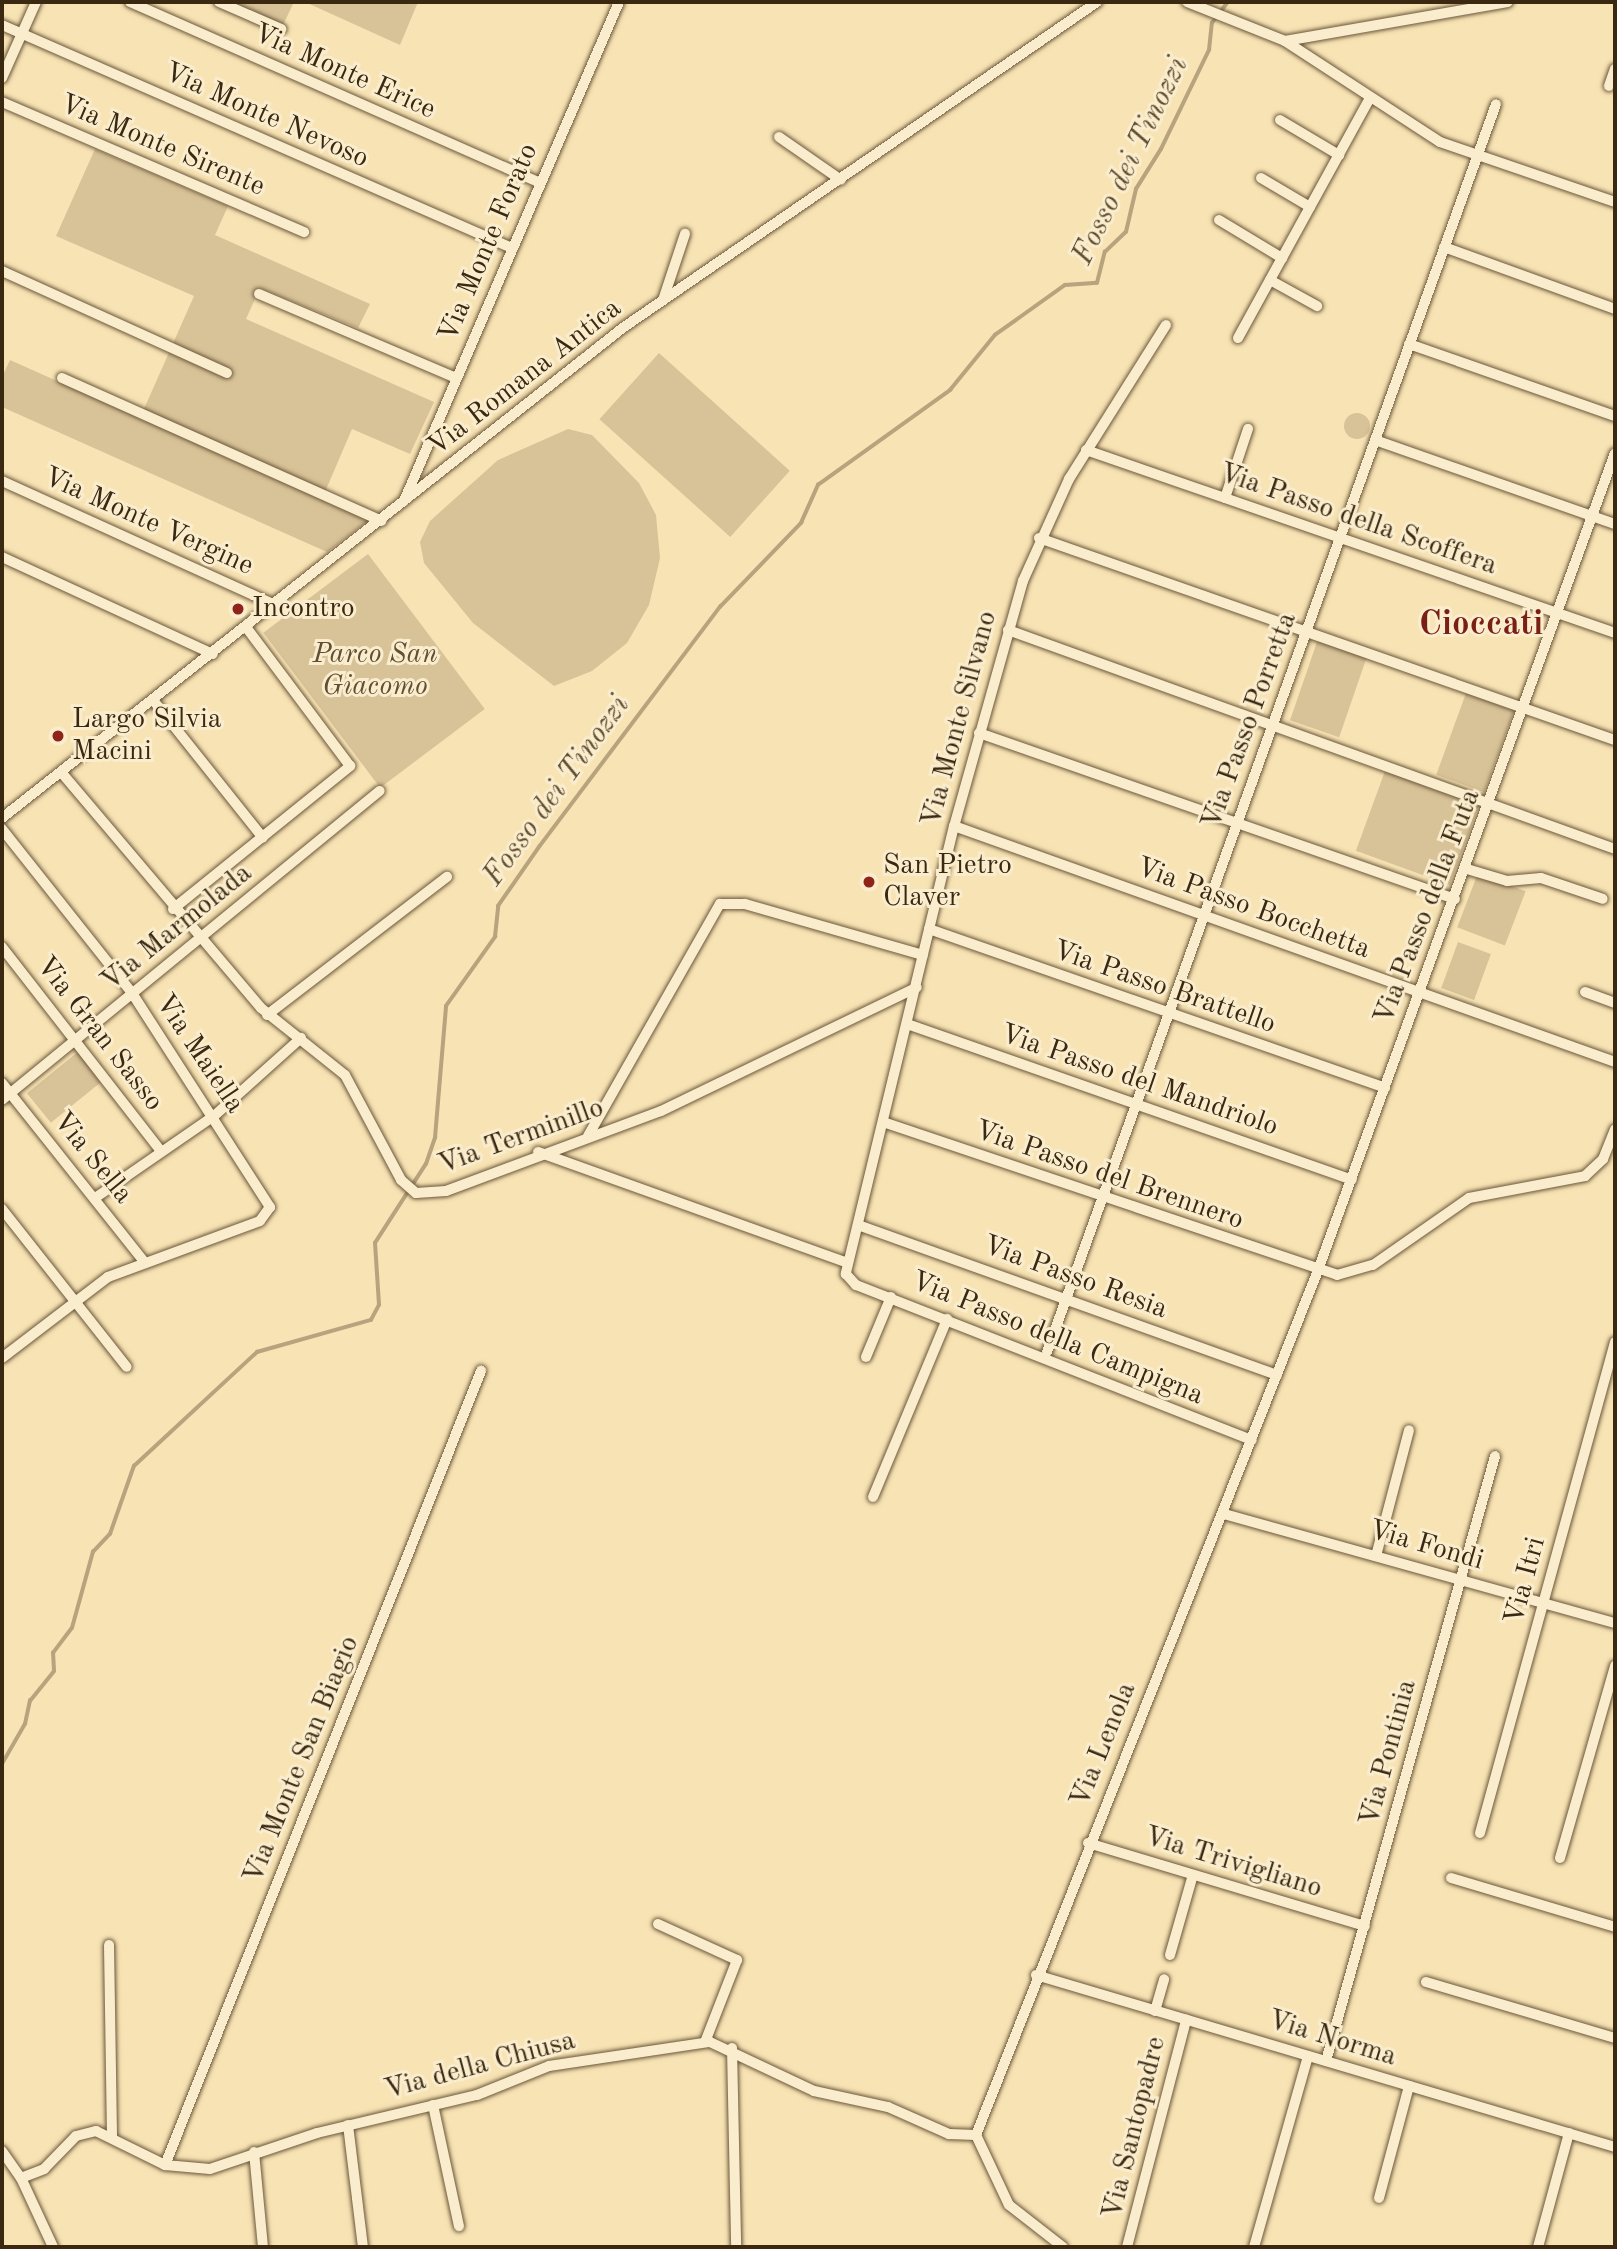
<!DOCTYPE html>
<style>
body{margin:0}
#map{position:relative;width:1617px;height:2249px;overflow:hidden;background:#f8e3b4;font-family:"Old Standard TT",serif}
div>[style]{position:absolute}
.green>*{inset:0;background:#d8c398;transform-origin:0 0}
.round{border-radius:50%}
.stream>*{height:3.5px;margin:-1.75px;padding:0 1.75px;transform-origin:1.75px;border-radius:1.75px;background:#b7a37d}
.roads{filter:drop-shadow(0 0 2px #6a573a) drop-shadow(0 0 2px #6a573a)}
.minor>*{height:10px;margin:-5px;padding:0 5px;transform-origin:5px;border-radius:5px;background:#faedce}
.dots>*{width:19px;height:19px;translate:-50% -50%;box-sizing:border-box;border:4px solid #faedce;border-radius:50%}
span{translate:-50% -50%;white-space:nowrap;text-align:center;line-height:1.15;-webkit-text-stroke:6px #faedce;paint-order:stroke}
.street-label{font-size:28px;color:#3a2811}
.poi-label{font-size:28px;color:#3a2811}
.left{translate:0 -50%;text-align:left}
.park-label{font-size:28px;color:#624f33;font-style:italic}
.water-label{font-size:30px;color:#604d31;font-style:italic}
.district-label{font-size:35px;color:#7a1f14;font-weight:700}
.frame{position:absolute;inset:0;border:4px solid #3a2811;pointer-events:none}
</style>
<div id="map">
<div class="green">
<i style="clip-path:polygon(231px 2px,294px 2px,283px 25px)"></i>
<i style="clip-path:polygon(305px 2px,418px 2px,400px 45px)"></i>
<i style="clip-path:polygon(95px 149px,228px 206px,215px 235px,370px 304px,358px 328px,260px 288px,246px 319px,434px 402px,410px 454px,352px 429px,322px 499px,369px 520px,327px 552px,2px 407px,2px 377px,10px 360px,140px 418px,194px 296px,56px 236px)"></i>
<i style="left:659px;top:353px;width:176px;height:89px;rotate:42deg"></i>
<i class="round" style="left:1344px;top:413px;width:26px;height:26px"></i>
<i style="clip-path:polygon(568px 429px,592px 435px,639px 483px,656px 515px,660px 558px,649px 605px,627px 643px,592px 671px,554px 686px,473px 623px,424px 563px,420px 542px,430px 521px,498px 460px)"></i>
<i style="left:368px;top:554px;width:194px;height:131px;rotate:53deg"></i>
<i style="left:1318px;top:639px;width:52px;height:86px;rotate:19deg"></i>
<i style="left:1466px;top:693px;width:51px;height:87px;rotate:20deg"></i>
<i style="left:1385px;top:771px;width:100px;height:85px;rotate:20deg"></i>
<i style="left:1478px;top:873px;width:51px;height:58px;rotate:21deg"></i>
<i style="left:1458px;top:942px;width:35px;height:49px;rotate:20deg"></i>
<i style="left:79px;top:1051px;width:38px;height:67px;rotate:51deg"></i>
</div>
<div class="stream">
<i style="left:2px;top:1764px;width:46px;rotate:-60.1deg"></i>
<i style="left:25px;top:1724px;width:24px;rotate:-78deg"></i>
<i style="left:30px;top:1701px;width:38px;rotate:-51deg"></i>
<i style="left:54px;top:1671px;width:18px;rotate:-93deg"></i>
<i style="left:53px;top:1653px;width:31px;rotate:-53deg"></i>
<i style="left:72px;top:1628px;width:79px;rotate:-74.6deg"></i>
<i style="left:93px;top:1552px;width:25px;rotate:-47deg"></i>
<i style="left:110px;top:1534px;width:72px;rotate:-70.6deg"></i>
<i style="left:134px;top:1466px;width:168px;rotate:-42.8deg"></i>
<i style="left:257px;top:1352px;width:118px;rotate:-15.7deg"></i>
<i style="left:371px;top:1320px;width:17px;rotate:-62deg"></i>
<i style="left:379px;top:1305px;width:62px;rotate:-93.7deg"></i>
<i style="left:375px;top:1243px;width:94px;rotate:-57.2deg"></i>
<i style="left:426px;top:1164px;width:28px;rotate:-71deg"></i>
<i style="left:435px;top:1138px;width:132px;rotate:-85.2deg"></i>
<i style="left:446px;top:1006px;width:85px;rotate:-54.6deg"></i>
<i style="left:495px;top:937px;width:31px;rotate:-84deg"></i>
<i style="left:498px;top:906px;width:72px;rotate:-55.2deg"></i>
<i style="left:539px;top:847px;width:301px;rotate:-53deg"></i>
<i style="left:720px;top:607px;width:117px;rotate:-46deg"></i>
<i style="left:801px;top:523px;width:42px;rotate:-65.9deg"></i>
<i style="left:818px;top:485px;width:163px;rotate:-35.7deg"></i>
<i style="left:950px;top:390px;width:71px;rotate:-50.7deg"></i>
<i style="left:995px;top:335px;width:86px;rotate:-35.5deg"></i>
<i style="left:1065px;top:285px;width:32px;rotate:-4deg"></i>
<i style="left:1097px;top:283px;width:32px;rotate:-76deg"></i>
<i style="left:1105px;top:252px;width:29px;rotate:-44deg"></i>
<i style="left:1126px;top:232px;width:44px;rotate:-76.9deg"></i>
<i style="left:1136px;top:189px;width:47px;rotate:-58deg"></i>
<i style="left:1161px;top:149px;width:110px;rotate:-64.1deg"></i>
<i style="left:1209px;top:50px;width:27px;rotate:-84deg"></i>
<i style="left:1212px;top:23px;width:26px;rotate:-53deg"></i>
</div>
<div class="roads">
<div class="minor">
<i style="left:130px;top:2px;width:448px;rotate:23.8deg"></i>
<i style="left:219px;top:2px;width:68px;rotate:23.5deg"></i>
<i style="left:1187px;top:2px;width:105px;rotate:21.7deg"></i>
<i style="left:1285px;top:41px;width:185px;rotate:33.1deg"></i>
<i style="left:1440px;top:142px;width:185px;rotate:18.9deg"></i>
<i style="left:2px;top:25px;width:557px;rotate:23.62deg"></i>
<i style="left:1285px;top:41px;width:226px;rotate:-9.9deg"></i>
<i style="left:2px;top:78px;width:83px;rotate:-65.9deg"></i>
<i style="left:1609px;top:86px;width:18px;rotate:-71deg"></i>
<i style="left:2px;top:102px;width:329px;rotate:23.3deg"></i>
<i style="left:1280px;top:120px;width:69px;rotate:30.7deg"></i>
<i style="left:779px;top:137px;width:75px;rotate:34.7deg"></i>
<i style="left:1261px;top:178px;width:57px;rotate:30.6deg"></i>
<i style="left:1219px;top:220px;width:74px;rotate:31.1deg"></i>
<i style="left:1444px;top:247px;width:182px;rotate:19.9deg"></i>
<i style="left:2px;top:271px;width:247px;rotate:24.4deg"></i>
<i style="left:1270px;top:280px;width:54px;rotate:29deg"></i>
<i style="left:259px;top:294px;width:214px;rotate:23.1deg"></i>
<i style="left:663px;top:300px;width:70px;rotate:-71.6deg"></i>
<i style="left:1166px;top:325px;width:182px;rotate:122.2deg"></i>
<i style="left:1069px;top:479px;width:112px;rotate:114.3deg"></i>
<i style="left:1023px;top:581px;width:255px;rotate:105.7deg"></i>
<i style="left:954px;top:826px;width:461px;rotate:103.6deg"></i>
<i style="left:846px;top:1274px;width:15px;rotate:48deg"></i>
<i style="left:856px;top:1285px;width:425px;rotate:21.4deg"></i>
<i style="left:1238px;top:338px;width:274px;rotate:-61.2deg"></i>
<i style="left:1409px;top:344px;width:218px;rotate:19.3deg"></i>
<i style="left:62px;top:378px;width:350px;rotate:24.1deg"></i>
<i style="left:1375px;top:440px;width:254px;rotate:19.3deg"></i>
<i style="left:1086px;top:450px;width:560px;rotate:19.08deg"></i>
<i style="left:2px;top:481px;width:300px;rotate:24.4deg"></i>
<i style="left:1225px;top:498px;width:73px;rotate:-71.6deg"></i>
<i style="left:404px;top:501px;width:543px;rotate:-66.69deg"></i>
<i style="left:1039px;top:538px;width:610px;rotate:19.33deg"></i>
<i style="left:2px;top:557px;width:232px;rotate:24.7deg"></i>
<i style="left:1008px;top:630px;width:645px;rotate:19.84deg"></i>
<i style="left:153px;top:700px;width:176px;rotate:51.4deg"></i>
<i style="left:979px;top:733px;width:504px;rotate:19.23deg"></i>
<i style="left:61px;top:772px;width:309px;rotate:49.7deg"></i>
<i style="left:261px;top:1008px;width:107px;rotate:38.6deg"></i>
<i style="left:345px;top:1075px;width:119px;rotate:61.9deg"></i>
<i style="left:401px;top:1180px;width:20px;rotate:41deg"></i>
<i style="left:416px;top:1193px;width:30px;rotate:-4deg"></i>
<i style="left:446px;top:1191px;width:229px;rotate:-20.4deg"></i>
<i style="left:661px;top:1111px;width:284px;rotate:-25.8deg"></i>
<i style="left:2px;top:818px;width:792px;rotate:-38.29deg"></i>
<i style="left:624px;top:327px;width:574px;rotate:-34.49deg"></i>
<i style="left:954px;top:826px;width:702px;rotate:19.65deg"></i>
<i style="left:2px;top:829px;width:209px;rotate:51.6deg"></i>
<i style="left:132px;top:993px;width:255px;rotate:57.2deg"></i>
<i style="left:270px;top:1207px;width:17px;rotate:126deg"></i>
<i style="left:260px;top:1221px;width:162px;rotate:159.8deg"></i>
<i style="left:108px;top:1277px;width:133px;rotate:142.6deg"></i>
<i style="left:1467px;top:869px;width:42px;rotate:16.7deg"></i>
<i style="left:1507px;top:881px;width:34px;rotate:-5deg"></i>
<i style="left:1541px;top:878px;width:65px;rotate:18.7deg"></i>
<i style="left:173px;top:909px;width:228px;rotate:-38.9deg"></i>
<i style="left:350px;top:766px;width:174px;rotate:-126.8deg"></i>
<i style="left:929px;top:929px;width:483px;rotate:19.2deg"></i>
<i style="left:2px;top:947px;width:257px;rotate:52.1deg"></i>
<i style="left:1585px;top:992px;width:32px;rotate:20deg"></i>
<i style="left:267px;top:1015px;width:227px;rotate:-37.5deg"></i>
<i style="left:910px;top:1025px;width:468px;rotate:19.3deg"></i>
<i style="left:2px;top:1083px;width:230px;rotate:51.5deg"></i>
<i style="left:2px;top:1100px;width:488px;rotate:-39.3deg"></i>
<i style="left:886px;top:1123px;width:476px;rotate:18.6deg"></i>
<i style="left:1337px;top:1275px;width:37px;rotate:-16deg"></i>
<i style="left:1373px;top:1265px;width:117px;rotate:-34.9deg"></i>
<i style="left:1469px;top:1198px;width:118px;rotate:-10.7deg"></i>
<i style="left:1585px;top:1176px;width:25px;rotate:-43deg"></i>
<i style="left:1603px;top:1159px;width:32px;rotate:-68deg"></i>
<i style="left:588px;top:1136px;width:267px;rotate:-60.4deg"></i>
<i style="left:720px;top:904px;width:25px"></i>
<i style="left:745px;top:904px;width:185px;rotate:16deg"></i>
<i style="left:538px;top:1152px;width:329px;rotate:19.7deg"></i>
<i style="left:95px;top:1198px;width:145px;rotate:-34.6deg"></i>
<i style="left:214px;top:1116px;width:117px;rotate:-41.9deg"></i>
<i style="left:2px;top:1209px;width:201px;rotate:51.7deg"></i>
<i style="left:858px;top:1225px;width:445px;rotate:19.7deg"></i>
<i style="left:1047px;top:1352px;width:1326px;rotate:-70.21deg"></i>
<i style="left:866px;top:1357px;width:65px;rotate:-67.4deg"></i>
<i style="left:873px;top:1497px;width:193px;rotate:-67.4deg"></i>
<i style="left:1224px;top:1514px;width:406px;rotate:15.6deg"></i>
<i style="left:1376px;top:1556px;width:130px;rotate:-75.3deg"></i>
<i style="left:1480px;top:1833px;width:509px;rotate:-74.63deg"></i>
<i style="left:1088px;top:1843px;width:289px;rotate:16.7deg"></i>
<i style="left:1560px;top:1858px;width:200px;rotate:-74deg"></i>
<i style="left:1451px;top:1878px;width:171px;rotate:16.6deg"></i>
<i style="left:658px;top:1924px;width:87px;rotate:24.5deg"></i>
<i style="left:737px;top:1960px;width:88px;rotate:111.3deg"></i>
<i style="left:109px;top:1945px;width:193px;rotate:89.1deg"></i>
<i style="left:1170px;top:1955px;width:83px;rotate:-74deg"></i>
<i style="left:1036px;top:1975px;width:604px;rotate:16.54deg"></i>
<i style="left:1426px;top:1982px;width:197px;rotate:16.5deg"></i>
<i style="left:1155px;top:2011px;width:33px;rotate:-74deg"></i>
<i style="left:732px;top:2048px;width:199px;rotate:88.8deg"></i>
<i style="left:1326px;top:2061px;width:628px;rotate:-74.39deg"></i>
<i style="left:433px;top:2105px;width:124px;rotate:77.9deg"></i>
<i style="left:348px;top:2125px;width:123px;rotate:83deg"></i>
<i style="left:976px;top:2135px;width:927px;rotate:-68.42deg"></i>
<i style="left:1317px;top:1273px;width:872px;rotate:-70.03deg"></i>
<i style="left:2px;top:2151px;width:33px;rotate:55deg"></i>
<i style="left:21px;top:2178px;width:25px;rotate:-21deg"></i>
<i style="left:44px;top:2169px;width:46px;rotate:-45.9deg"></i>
<i style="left:76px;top:2136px;width:21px;rotate:-14deg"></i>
<i style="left:96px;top:2131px;width:77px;rotate:26.2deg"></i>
<i style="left:165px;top:2165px;width:45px;rotate:5.1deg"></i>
<i style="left:210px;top:2169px;width:113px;rotate:-18.6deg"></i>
<i style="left:317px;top:2133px;width:164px;rotate:-13.4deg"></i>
<i style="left:477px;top:2095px;width:78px;rotate:-21.9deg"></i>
<i style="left:549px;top:2066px;width:163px;rotate:-8.5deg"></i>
<i style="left:710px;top:2042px;width:115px;rotate:25.2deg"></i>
<i style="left:814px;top:2091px;width:76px;rotate:12.2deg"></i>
<i style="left:888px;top:2107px;width:67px;rotate:23.9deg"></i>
<i style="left:949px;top:2134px;width:27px;rotate:2deg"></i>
<i style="left:976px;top:2135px;width:77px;rotate:64.8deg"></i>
<i style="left:1009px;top:2205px;width:68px;rotate:37.9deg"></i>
<i style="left:254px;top:2152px;width:95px;rotate:84.6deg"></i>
<i style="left:165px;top:2165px;width:855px;rotate:-68.3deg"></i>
<i style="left:21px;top:2178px;width:76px;rotate:65.1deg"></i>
<i style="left:1379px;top:2198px;width:116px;rotate:-75deg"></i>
<i style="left:1127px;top:2247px;width:235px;rotate:-75.4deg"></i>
<i style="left:1254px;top:2247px;width:198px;rotate:-74.2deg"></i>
<i style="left:1538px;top:2247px;width:118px;rotate:-74.8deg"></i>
</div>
</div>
<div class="dots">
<i style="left:238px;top:609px;background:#8f2418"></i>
<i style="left:58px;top:736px;background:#8f2418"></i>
<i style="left:869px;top:882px;background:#8f2418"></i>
</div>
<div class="street-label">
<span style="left:344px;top:72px;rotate:24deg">Via Monte Erice</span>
<span style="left:266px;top:116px;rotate:24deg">Via Monte Nevoso</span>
<span style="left:162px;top:146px;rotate:23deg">Via Monte Sirente</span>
<span style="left:489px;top:243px;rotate:-67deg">Via Monte Forato</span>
<span style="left:525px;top:378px;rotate:-38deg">Via Romana Antica</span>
<span style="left:1358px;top:520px;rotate:19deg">Via Passo della Scoffera</span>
<span style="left:148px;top:522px;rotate:24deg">Via Monte Vergine</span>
<span style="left:960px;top:719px;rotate:-75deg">Via Monte Silvano</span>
<span style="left:1250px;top:721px;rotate:-70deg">Via Passo Porretta</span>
<span style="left:1428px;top:907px;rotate:-69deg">Via Passo della Futa</span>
<span style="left:1253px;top:909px;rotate:20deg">Via Passo Bocchetta</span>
<span style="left:177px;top:928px;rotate:-39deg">Via Marmolada</span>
<span style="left:1164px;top:988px;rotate:19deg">Via Passo Brattello</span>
<span style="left:99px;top:1034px;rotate:52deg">Via Gran Sasso</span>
<span style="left:199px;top:1054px;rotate:56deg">Via Maiella</span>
<span style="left:1139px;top:1081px;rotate:19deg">Via Passo del Mandriolo</span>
<span style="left:521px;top:1137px;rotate:-20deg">Via Terminillo</span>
<span style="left:92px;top:1158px;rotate:51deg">Via Sella</span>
<span style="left:1109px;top:1176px;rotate:19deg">Via Passo del Brennero</span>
<span style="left:1075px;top:1278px;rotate:20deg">Via Passo Resia</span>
<span style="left:1057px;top:1339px;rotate:22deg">Via Passo della Campigna</span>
<span style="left:1426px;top:1546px;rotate:16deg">Via Fondi</span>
<span style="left:1526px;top:1581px;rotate:-75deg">Via Itri</span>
<span style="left:1104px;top:1745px;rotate:-68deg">Via Lenola</span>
<span style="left:1389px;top:1753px;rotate:-75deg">Via Pontinia</span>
<span style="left:302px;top:1760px;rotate:-68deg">Via Monte San Biagio</span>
<span style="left:1233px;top:1863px;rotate:17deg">Via Trivigliano</span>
<span style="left:1332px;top:2039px;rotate:17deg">Via Norma</span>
<span style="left:480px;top:2066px;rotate:-15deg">Via della Chiusa</span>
<span style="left:1135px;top:2128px;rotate:-76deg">Via Santopadre</span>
</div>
<div class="poi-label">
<span class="left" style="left:252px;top:609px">Incontro</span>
<span class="left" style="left:72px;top:736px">Largo Silvia<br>Macini</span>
<span class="left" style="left:883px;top:882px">San Pietro<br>Claver</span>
</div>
<div class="park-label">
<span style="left:375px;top:671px">Parco San<br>Giacomo</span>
</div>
<div class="water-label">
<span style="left:1131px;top:161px;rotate:-64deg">Fosso dei Tinozzi</span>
<span style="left:557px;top:791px;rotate:-54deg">Fosso dei Tinozzi</span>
</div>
<div class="district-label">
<span style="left:1481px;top:625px">Cioccati</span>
</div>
<div class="frame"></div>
</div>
